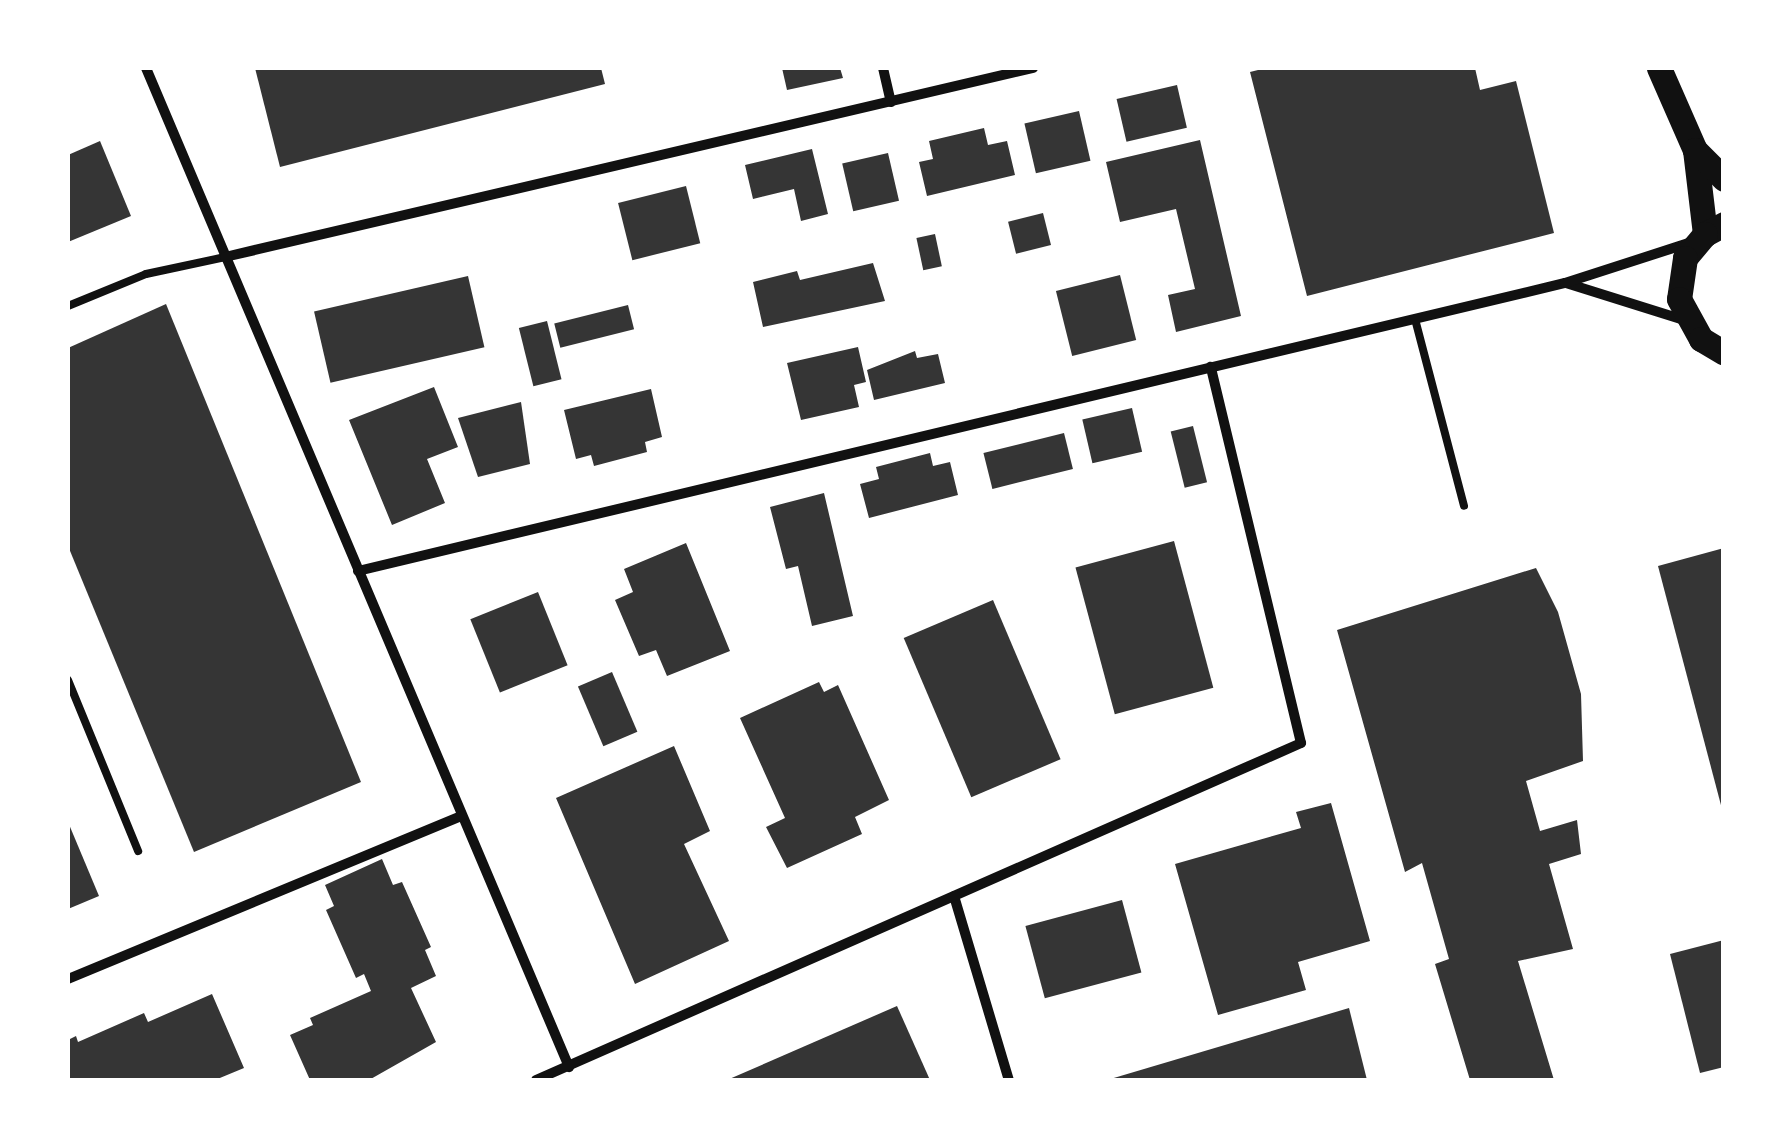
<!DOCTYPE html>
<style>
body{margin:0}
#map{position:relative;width:1791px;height:1148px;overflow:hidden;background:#fff;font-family:Cabin,sans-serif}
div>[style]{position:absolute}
.building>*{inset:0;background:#353535;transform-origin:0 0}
.service>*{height:8px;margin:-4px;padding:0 4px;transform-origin:4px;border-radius:4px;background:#111}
.minor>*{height:10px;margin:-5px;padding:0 5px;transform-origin:5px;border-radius:5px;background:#111}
.primary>*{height:25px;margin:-12.5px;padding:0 12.5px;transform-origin:12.5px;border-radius:12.5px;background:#111}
span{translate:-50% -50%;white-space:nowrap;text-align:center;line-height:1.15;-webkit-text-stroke:8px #fff;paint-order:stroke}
.frame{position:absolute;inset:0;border:70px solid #fff;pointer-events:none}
</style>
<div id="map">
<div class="building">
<i style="clip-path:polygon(255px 68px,601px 68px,605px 84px,280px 167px)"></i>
<i style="clip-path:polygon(782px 68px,840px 68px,843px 78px,787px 90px)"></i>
<i style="clip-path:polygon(1266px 68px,1475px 68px,1480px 90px,1516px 81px,1554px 233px,1307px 296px,1250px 72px)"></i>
<i style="left:1177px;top:85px;width:44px;height:62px;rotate:77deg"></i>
<i style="left:1079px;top:111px;width:51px;height:56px;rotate:77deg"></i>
<i style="clip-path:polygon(984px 128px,988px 145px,1007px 141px,1015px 175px,927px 196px,919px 162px,933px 159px,929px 141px)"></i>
<i style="clip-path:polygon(1200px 140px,1241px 316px,1176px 332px,1168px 295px,1195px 289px,1176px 209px,1120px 222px,1106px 162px)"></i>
<i style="clip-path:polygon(100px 141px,131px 216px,68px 242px,68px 155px)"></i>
<i style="clip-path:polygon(812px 149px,828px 214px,801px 221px,794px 189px,753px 199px,745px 165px)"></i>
<i style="left:888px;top:153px;width:49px;height:47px;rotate:77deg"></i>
<i style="left:686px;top:186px;width:59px;height:70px;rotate:76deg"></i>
<i style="left:1043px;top:213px;width:33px;height:36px;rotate:76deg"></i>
<i style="left:935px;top:234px;width:33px;height:19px;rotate:78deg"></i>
<i style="clip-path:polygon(873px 263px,885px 301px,763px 327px,753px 282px,797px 271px,800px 280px)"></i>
<i style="left:1120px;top:275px;width:67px;height:66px;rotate:76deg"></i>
<i style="left:468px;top:276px;width:73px;height:158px;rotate:77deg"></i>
<i style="clip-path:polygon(166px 304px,361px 782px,194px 852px,68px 546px,68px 348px)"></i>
<i style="left:628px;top:305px;width:25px;height:76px;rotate:76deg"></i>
<i style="left:547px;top:321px;width:60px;height:29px;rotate:76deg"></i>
<i style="clip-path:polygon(858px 347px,866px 382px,854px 385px,859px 407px,801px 420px,787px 363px)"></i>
<i style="clip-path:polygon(915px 351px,917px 358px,938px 354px,945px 383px,874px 400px,867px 370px)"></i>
<i style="clip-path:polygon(434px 387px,458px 447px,427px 459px,445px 503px,392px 525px,349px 420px)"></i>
<i style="clip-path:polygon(651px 389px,662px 437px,645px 442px,647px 452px,594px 466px,591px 455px,576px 459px,564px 410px)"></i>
<i style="clip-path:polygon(521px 402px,530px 464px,478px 477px,458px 418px)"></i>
<i style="left:1132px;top:408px;width:45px;height:51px;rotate:77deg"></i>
<i style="left:1193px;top:426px;width:58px;height:23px;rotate:76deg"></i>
<i style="left:1064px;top:433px;width:37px;height:83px;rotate:76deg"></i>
<i style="clip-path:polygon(930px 453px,933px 466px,950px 462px,958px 495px,869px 518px,860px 484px,879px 479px,876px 467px)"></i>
<i style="clip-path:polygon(824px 493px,853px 616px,812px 626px,798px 566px,786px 569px,770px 507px)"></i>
<i style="left:1174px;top:541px;width:152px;height:102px;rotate:75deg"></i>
<i style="clip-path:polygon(686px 543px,730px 651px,667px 676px,656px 650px,639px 656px,615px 600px,633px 592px,624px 569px)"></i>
<i style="clip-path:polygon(1724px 548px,1724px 809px,1722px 809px,1658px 566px)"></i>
<i style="clip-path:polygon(1536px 568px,1558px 612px,1581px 694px,1583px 761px,1526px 781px,1540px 831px,1577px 820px,1581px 854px,1549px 864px,1573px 949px,1518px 961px,1554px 1080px,1470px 1080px,1435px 964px,1449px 959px,1422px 863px,1405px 872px,1337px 630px)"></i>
<i style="left:538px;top:592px;width:79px;height:73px;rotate:68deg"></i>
<i style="left:993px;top:600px;width:173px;height:97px;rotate:67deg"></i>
<i style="left:612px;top:672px;width:65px;height:37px;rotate:67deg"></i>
<i style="clip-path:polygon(819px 682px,824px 692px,838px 685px,889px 800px,855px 817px,862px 834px,787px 868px,766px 827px,785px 818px,740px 718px)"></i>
<i style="clip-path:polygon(674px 746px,710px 831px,684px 844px,729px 941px,635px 984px,556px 798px)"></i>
<i style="clip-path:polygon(1331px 803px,1370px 941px,1298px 962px,1306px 990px,1218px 1015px,1175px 864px,1301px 828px,1296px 812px)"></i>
<i style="clip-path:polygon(68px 822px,99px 896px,68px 909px)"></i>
<i style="clip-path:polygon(382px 859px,393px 885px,402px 882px,431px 947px,425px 950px,436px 976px,411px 988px,436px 1042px,369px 1080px,310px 1080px,290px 1035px,313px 1025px,310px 1018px,371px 991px,364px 974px,356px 978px,326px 910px,334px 906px,325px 885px)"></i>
<i style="left:1122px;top:900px;width:75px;height:100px;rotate:75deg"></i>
<i style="clip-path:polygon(1724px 940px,1724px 1067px,1700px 1073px,1670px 954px)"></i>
<i style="clip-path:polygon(212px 994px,244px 1068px,215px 1080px,68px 1080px,68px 1040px,76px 1036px,78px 1042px,144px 1013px,148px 1022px)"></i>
<i style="clip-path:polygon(897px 1006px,930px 1080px,727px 1080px)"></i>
<i style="clip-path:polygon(1349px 1008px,1367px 1080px,1107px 1080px)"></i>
</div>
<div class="service">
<i style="left:68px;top:306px;width:84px;rotate:-22.3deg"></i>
<i style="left:146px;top:274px;width:81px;rotate:-12.1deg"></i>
<i style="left:1415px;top:319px;width:193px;rotate:75.3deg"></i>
<i style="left:68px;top:680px;width:185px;rotate:67.7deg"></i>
</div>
<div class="minor">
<i style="left:146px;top:68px;width:1085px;rotate:67.05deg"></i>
<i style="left:883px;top:68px;width:35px;rotate:77deg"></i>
<i style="left:225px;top:257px;width:830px;rotate:-13.17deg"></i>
<i style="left:1566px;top:283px;width:127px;rotate:17.4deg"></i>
<i style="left:358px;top:571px;width:1241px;rotate:-13.42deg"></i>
<i style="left:1565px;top:283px;width:133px;rotate:-17.9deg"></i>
<i style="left:954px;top:896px;width:192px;rotate:73.4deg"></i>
<i style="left:68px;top:979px;width:426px;rotate:-22.5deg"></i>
<i style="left:536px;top:1080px;width:836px;rotate:-23.77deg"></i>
<i style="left:1301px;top:743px;width:387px;rotate:-103.5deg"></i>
</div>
<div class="primary">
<i style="left:1659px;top:68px;width:90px;rotate:66.3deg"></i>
<i style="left:1695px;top:150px;width:85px;rotate:83.2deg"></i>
<i style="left:1695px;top:150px;width:41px;rotate:45deg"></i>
<i style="left:1724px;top:224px;width:21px;rotate:152deg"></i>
<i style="left:1705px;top:234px;width:31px;rotate:130deg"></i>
<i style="left:1685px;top:258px;width:41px;rotate:98.3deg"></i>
<i style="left:1679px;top:299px;width:46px;rotate:61.2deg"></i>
<i style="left:1701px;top:339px;width:27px;rotate:31deg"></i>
</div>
<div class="frame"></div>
</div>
